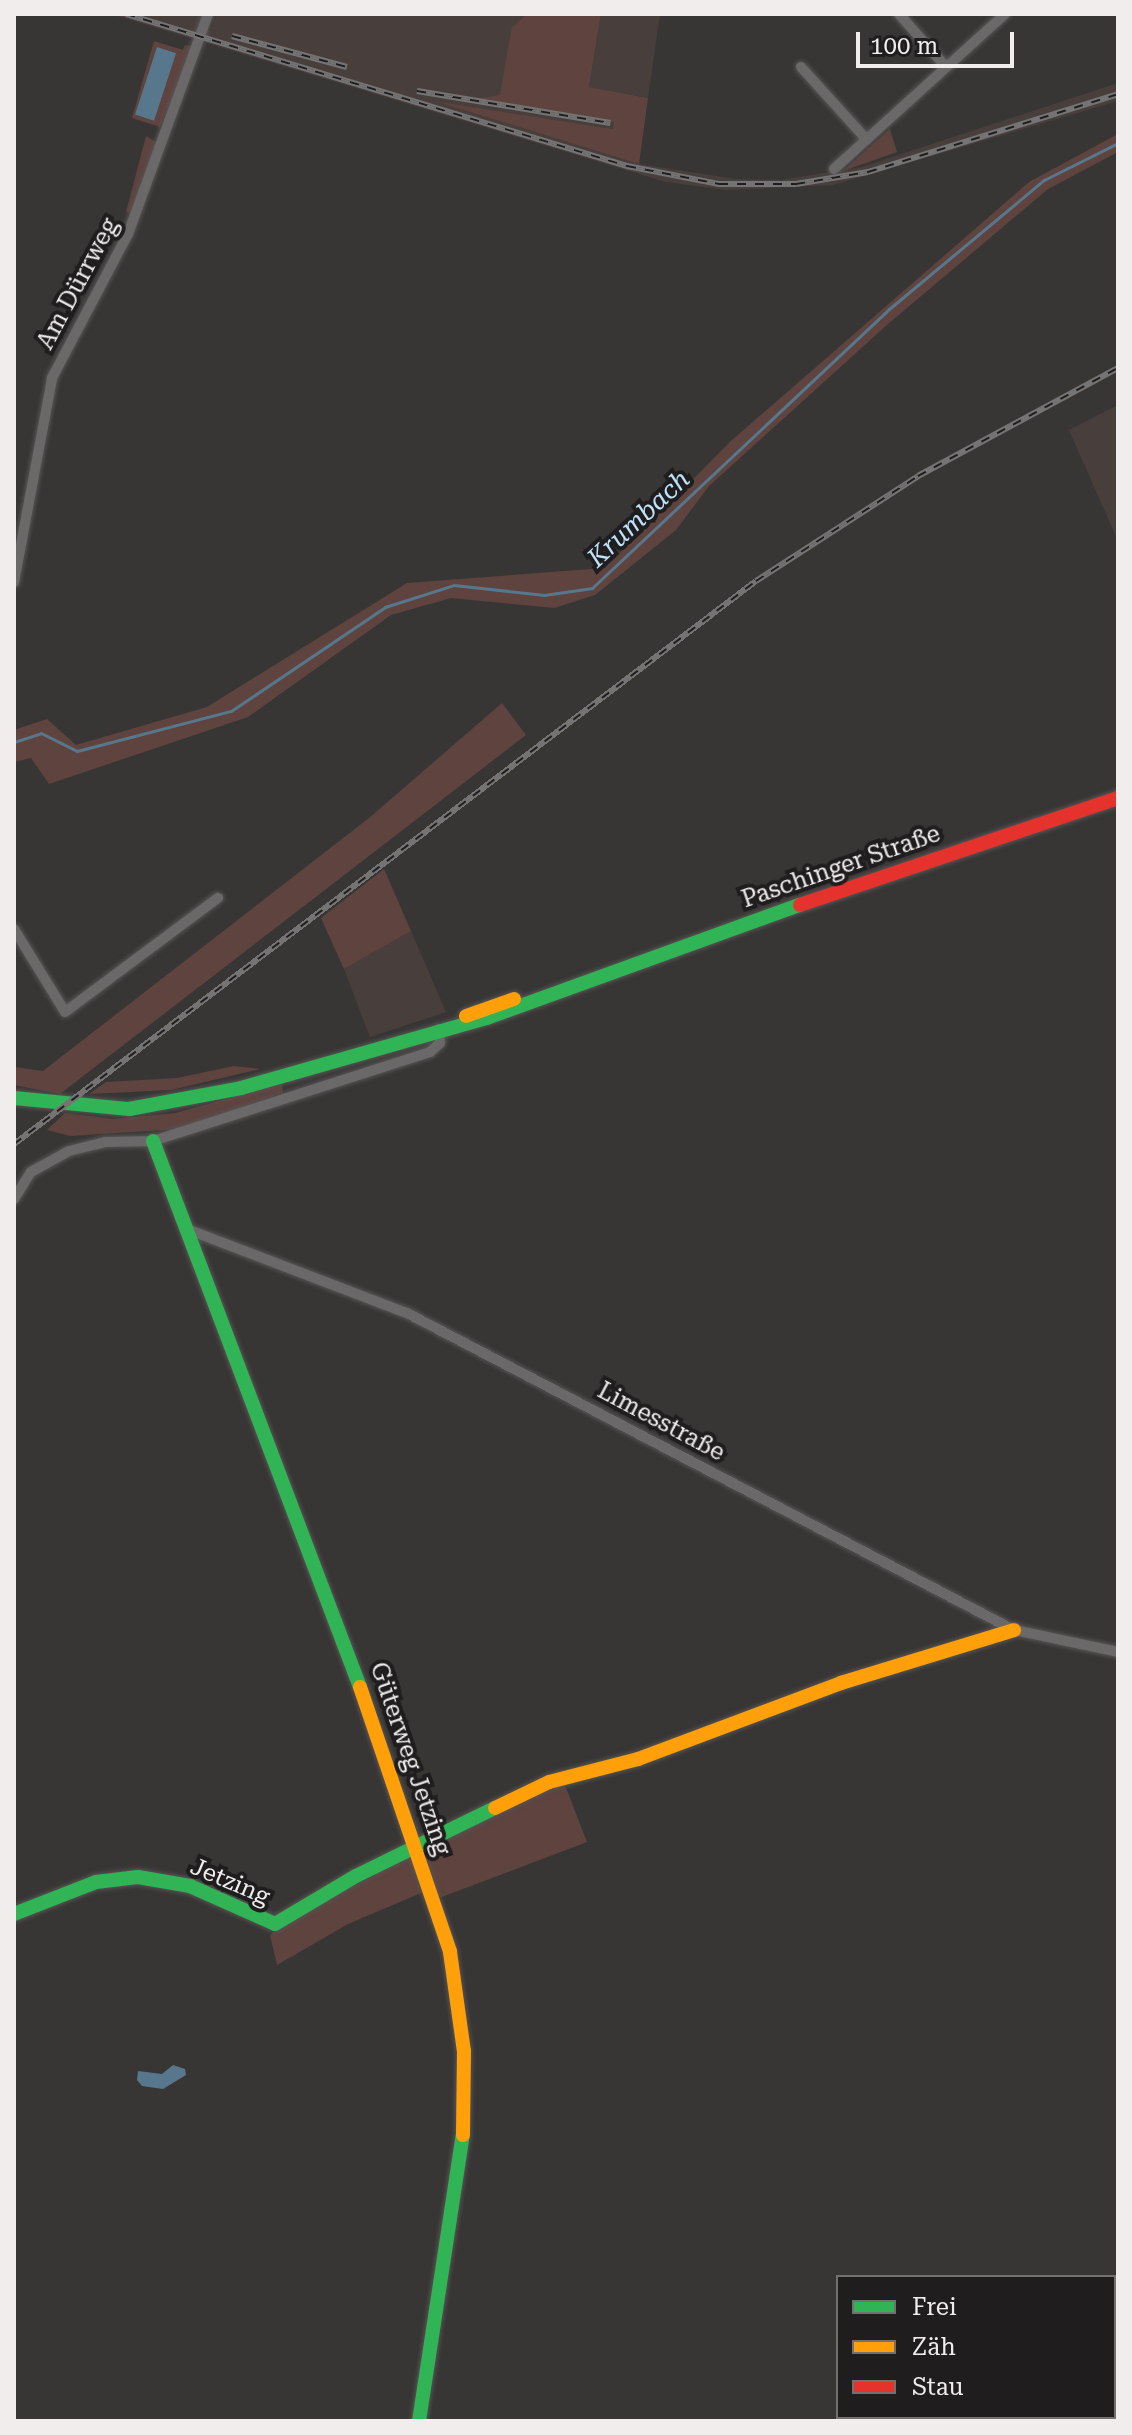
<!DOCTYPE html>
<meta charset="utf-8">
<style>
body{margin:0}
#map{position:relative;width:1132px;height:2435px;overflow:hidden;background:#383635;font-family:"Roboto Serif",serif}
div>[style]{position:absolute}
.built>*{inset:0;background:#483f3d}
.green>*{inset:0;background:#5f433f}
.water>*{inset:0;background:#57778c;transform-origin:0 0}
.stream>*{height:3px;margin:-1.5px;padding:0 1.5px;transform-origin:1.5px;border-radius:1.5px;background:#57778c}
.roads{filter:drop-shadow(0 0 2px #565453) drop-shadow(0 0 2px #565453)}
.street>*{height:10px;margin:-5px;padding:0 5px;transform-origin:5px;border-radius:5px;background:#6a6868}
.fast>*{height:14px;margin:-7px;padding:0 7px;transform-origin:7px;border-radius:7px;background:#30b455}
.slow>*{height:14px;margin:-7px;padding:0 7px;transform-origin:7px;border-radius:7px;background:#ff9f0a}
.jam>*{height:14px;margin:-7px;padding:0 7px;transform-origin:7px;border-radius:7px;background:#e5322d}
.rail>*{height:6px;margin-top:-3px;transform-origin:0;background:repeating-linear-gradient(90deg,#1f1d1d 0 9px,#757474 0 18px);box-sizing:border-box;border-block:2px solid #757474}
span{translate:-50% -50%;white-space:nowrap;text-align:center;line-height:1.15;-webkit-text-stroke:8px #1f1d1d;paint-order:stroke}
.street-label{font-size:24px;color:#f0edec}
.water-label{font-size:26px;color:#bee2fa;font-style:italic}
.frame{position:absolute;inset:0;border:16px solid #f0edec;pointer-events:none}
.legend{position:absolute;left:836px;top:2275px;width:280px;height:144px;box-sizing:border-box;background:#1f1d1d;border:2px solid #737070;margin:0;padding:10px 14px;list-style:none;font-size:24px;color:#f0edec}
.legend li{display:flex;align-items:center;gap:16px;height:40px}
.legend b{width:40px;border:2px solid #737070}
.scale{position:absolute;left:856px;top:32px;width:158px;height:36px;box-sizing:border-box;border:4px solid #f0edec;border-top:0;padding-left:10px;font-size:24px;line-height:28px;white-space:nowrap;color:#f0edec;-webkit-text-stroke:6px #1f1d1d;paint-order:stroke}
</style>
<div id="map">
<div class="built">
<i style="clip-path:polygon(111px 14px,204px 14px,199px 30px,211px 31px,217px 14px,527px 14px,512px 27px,614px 122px,613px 129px,445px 104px,639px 164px,735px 179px,781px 180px,862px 167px,1118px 83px,1118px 101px,833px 185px,726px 190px,666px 182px)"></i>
<i style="clip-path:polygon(601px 14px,660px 14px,648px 98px,589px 87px)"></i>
<i style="clip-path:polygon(1118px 405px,1118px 541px,1069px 430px)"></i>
<i style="clip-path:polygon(411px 931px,446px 1012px,370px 1037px,344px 969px)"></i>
</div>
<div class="green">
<i style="clip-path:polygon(527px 14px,601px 14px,589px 87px,648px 98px,639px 164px,438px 102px,613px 129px,614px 122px,477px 99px,500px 95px,512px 27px)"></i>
<i style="clip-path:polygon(154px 41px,183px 50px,185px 45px,194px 47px,160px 127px,132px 118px)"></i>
<i style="clip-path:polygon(890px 129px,897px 152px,843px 171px)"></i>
<i style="clip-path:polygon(1118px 134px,1118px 152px,1048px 189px,888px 324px,709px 486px,676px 530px,595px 595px,554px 608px,451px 598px,391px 615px,248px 717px,49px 784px,31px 758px,14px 762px,14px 730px,47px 719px,76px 745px,207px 707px,407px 583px,605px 568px,732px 440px,1029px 182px)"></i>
<i style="clip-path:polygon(146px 136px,158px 143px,132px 212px,126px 212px)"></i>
<i style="clip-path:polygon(502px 703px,526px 735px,69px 1087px,60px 1094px,14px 1085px,14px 1067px,43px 1071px,369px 818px)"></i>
<i style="clip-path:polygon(384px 869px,411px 931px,344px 969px,321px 918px)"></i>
<i style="clip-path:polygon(234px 1066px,260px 1069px,171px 1090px,89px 1094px,106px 1082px,177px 1078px)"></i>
<i style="clip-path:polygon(282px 1084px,283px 1093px,179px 1129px,70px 1136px,47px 1130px,65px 1113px,114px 1119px,175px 1113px)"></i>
<i style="clip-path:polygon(563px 1780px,587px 1842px,439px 1898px,424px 1850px)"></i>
<i style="clip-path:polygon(407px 1858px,415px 1859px,428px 1890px,348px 1924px,277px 1965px,270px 1935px,288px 1921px)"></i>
</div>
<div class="water">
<i style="left:157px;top:47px;width:20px;height:71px;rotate:18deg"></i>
<i style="clip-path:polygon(173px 2065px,185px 2069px,186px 2075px,163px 2089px,142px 2086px,137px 2080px,138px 2071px,162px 2074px)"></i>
</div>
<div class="stream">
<i style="left:14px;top:742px;width:28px;rotate:-18deg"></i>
<i style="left:41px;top:733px;width:40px;rotate:26.6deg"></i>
<i style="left:77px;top:751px;width:159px;rotate:-14.6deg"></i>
<i style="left:231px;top:711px;width:186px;rotate:-34deg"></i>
<i style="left:385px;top:607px;width:72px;rotate:-17.7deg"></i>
<i style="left:454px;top:585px;width:91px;rotate:6.3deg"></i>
<i style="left:544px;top:595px;width:49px;rotate:-8.3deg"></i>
<i style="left:592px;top:588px;width:407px;rotate:-43.2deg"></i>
<i style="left:889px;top:309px;width:202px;rotate:-39.8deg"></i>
<i style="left:1044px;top:180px;width:83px;rotate:-26.6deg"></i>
</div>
<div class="roads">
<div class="street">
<i style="left:899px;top:14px;width:71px;rotate:48.4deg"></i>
<i style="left:801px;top:67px;width:98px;rotate:47.9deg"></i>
<i style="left:834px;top:169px;width:231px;rotate:-42.2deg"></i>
<i style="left:14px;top:582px;width:208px;rotate:-79.4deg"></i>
<i style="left:52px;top:378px;width:163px;rotate:-62.2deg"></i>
<i style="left:128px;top:234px;width:234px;rotate:-70deg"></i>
<i style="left:14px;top:929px;width:97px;rotate:58.4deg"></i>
<i style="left:65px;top:1012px;width:191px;rotate:-36.7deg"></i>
<i style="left:14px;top:1199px;width:32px;rotate:-58deg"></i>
<i style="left:31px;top:1172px;width:43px;rotate:-28.9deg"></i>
<i style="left:69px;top:1151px;width:38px;rotate:-14deg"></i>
<i style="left:106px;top:1142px;width:47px;rotate:-1.2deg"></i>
<i style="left:153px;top:1141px;width:291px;rotate:-17.8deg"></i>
<i style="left:430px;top:1052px;width:13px;rotate:-42deg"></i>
<i style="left:440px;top:1043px;width:14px;rotate:-94deg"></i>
<i style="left:184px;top:1228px;width:239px;rotate:20.9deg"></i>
<i style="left:407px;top:1313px;width:685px;rotate:27.58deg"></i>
<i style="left:1014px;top:1630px;width:106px;rotate:11.9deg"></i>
</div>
<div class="fast">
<i style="left:14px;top:1098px;width:116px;rotate:5.5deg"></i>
<i style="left:129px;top:1109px;width:114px;rotate:-10.6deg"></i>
<i style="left:241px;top:1088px;width:256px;rotate:-15.9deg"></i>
<i style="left:487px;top:1018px;width:333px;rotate:-19.9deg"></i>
<i style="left:153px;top:1141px;width:584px;rotate:69.24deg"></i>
<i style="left:14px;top:1914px;width:88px;rotate:-21.3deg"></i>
<i style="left:96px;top:1882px;width:42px;rotate:-6.8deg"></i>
<i style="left:138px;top:1877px;width:53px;rotate:9.8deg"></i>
<i style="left:190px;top:1886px;width:93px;rotate:24.1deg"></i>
<i style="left:275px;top:1924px;width:94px;rotate:-30.7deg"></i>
<i style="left:356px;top:1876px;width:155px;rotate:-26.1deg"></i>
<i style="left:419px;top:2421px;width:289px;rotate:-81.3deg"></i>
</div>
<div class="slow">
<i style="left:466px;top:1016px;width:51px;rotate:-19.5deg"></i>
<i style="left:360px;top:1687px;width:280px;rotate:71.2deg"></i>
<i style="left:450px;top:1952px;width:100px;rotate:82deg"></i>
<i style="left:464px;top:2051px;width:84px;rotate:90.7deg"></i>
<i style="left:495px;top:1808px;width:60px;rotate:-25.7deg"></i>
<i style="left:549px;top:1782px;width:92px;rotate:-14.5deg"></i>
<i style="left:638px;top:1759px;width:217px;rotate:-20.5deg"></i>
<i style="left:841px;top:1683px;width:181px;rotate:-17deg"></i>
</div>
<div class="jam">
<i style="left:800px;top:905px;width:336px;rotate:-18.6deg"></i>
</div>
</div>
<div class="rail">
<i style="left:126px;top:14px;width:524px;rotate:16.88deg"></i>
<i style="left:627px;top:166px;width:94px;rotate:11.1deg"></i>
<i style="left:719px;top:184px;width:77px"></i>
<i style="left:796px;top:184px;width:73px;rotate:-9.5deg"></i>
<i style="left:868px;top:172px;width:262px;rotate:-17.3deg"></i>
<i style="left:232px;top:36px;width:119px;rotate:15.1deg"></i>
<i style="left:417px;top:91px;width:196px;rotate:9.4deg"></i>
<i style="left:14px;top:1144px;width:931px;rotate:-37.19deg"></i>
<i style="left:756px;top:581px;width:193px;rotate:-32.9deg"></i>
<i style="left:918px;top:476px;width:227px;rotate:-28.4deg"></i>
</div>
<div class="street-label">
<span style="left:78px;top:284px;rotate:-62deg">Am Dürrweg</span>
<span style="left:841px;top:867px;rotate:-19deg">Paschinger Straße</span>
<span style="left:661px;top:1422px;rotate:28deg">Limesstraße</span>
<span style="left:410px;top:1759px;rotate:71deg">Güterweg Jetzing</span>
<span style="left:230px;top:1882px;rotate:23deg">Jetzing</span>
</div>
<div class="water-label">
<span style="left:639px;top:519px;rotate:-43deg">Krumbach</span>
</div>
<div class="frame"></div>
<ul class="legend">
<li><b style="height:10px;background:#30b455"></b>Frei</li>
<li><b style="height:10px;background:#ff9f0a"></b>Zäh</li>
<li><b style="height:10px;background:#e5322d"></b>Stau</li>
</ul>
<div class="scale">100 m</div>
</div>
